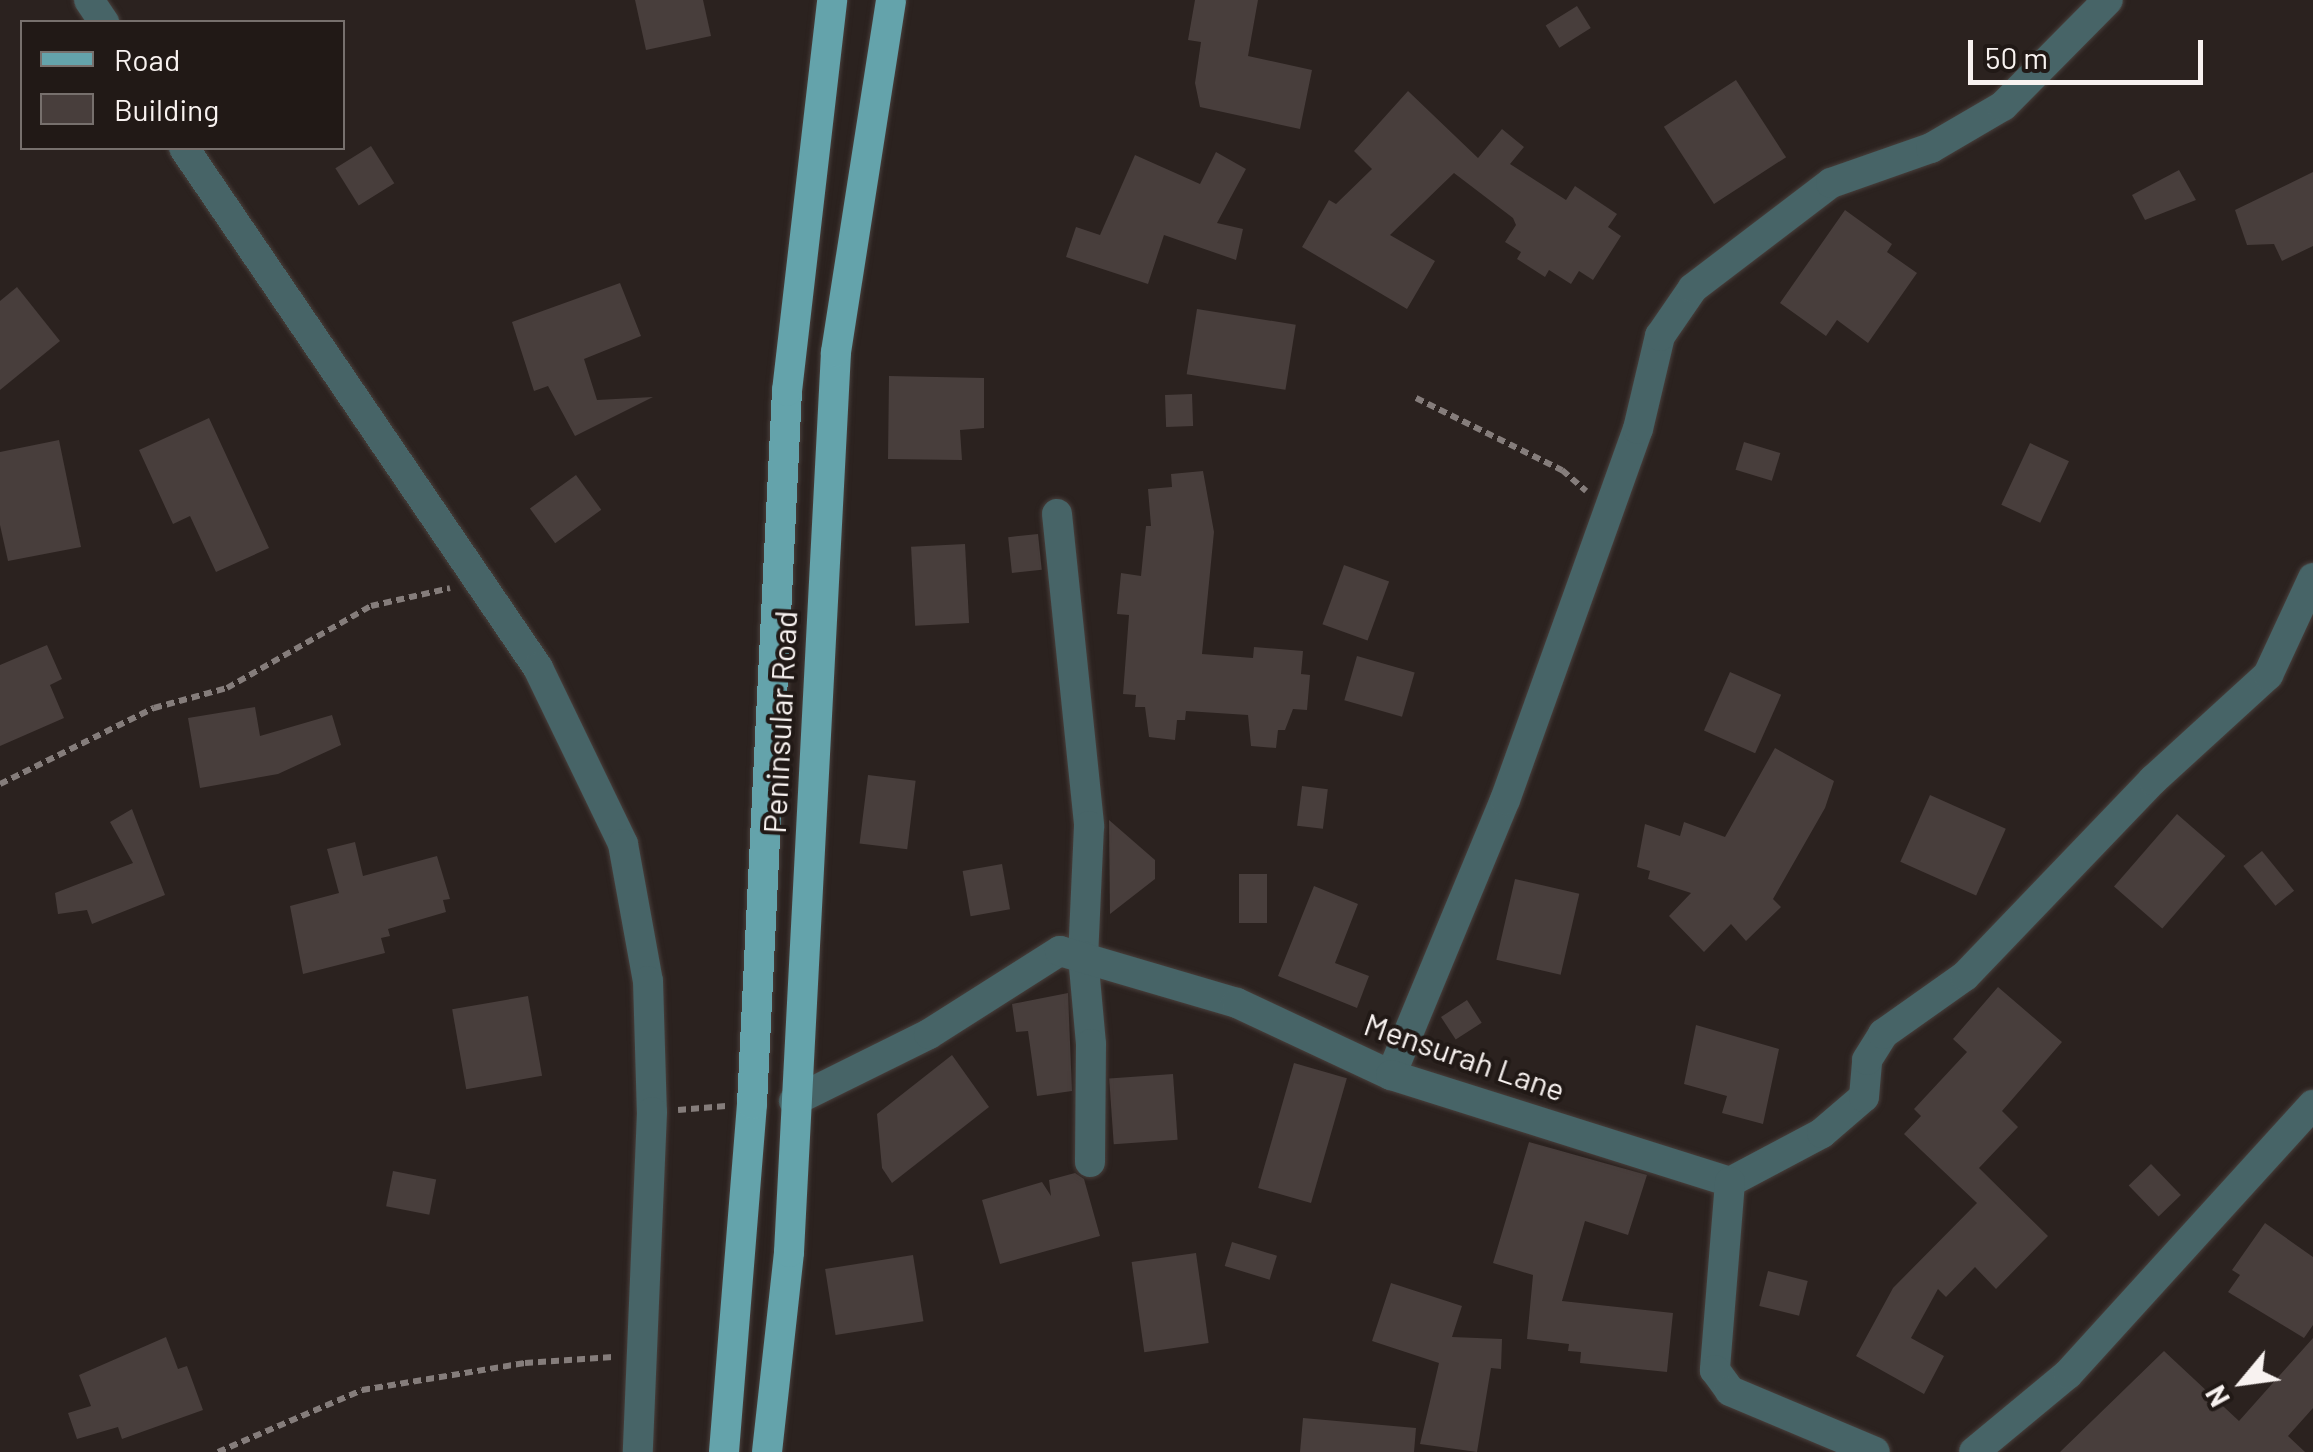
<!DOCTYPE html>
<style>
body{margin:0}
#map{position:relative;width:2313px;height:1452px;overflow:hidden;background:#2b221f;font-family:Barlow,sans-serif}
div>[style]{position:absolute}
.building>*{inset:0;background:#483e3c;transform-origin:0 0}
.path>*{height:6px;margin-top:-3px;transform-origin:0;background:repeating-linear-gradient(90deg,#857d7b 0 8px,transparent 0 13px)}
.roads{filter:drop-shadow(0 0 2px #483f3c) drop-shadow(0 0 2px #483f3c)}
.minor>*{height:30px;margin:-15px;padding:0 15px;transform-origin:15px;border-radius:15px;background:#476467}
.major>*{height:30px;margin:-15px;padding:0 15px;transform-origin:15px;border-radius:15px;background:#64a3ab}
span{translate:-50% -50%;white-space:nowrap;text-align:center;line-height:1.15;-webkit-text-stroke:8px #211916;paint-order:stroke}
.street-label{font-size:32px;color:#f8f2f0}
.legend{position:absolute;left:20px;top:20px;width:325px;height:130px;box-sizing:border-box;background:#211916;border:2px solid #77706d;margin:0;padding:12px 18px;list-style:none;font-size:30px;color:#f8f2f0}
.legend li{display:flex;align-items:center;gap:20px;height:50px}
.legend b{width:50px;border:2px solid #77706d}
.north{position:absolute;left:2193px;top:1332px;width:100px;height:100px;-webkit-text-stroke:8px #211916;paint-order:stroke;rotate:241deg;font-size:28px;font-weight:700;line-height:40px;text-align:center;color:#f8f2f0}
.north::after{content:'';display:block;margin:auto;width:35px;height:45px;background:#f8f2f0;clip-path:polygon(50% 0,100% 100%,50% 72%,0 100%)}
.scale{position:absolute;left:1968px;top:40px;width:235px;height:45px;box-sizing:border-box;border:5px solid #f8f2f0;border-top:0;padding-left:12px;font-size:30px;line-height:35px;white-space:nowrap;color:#f8f2f0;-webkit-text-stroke:8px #211916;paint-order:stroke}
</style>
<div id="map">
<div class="building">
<i style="clip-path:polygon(635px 0,703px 0,711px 36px,646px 50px)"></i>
<i style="clip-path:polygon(1195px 0,1258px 0,1248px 56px,1312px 70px,1300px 129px,1200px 107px,1195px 83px,1201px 42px,1188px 40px)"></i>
<i style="left:1577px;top:6px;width:26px;height:37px;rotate:58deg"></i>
<i style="left:1736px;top:80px;width:92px;height:86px;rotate:57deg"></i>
<i style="clip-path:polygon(1408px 91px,1478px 158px,1502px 129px,1524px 147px,1510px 164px,1566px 200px,1575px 186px,1617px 214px,1608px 227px,1621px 236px,1593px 280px,1579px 271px,1571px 284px,1549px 270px,1545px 277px,1517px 259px,1521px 252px,1505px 242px,1516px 225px,1513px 218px,1454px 173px,1390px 235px,1435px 261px,1407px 309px,1302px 247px,1329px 200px,1336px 204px,1372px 169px,1354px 151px)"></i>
<i style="left:371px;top:146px;width:44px;height:42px;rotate:58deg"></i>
<i style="clip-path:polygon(1216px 152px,1246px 169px,1217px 223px,1243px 229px,1236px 260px,1164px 235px,1148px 284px,1066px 257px,1076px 227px,1100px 235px,1135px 155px,1200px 184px)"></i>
<i style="clip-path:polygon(2179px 170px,2196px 200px,2145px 220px,2132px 195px)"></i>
<i style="clip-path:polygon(2313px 172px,2313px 246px,2282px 261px,2274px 244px,2247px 245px,2235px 210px)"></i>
<i style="clip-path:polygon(1845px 210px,1892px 244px,1887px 252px,1917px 273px,1868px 343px,1837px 320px,1826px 336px,1780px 303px)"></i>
<i style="clip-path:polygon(620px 283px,641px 336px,584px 359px,597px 400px,653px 397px,575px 436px,548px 386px,534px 391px,512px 322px)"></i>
<i style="clip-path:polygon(17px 287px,60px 341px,0 390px,0 301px)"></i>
<i style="left:1197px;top:309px;width:100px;height:66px;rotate:9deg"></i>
<i style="clip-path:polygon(889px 376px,984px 378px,984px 428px,960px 430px,962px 460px,888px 459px)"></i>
<i style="left:1192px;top:394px;width:32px;height:27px;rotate:88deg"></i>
<i style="clip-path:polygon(209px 418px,269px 548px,216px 572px,190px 516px,173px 524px,139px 450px)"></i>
<i style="clip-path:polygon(59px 440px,81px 547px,8px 561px,0 525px,0 452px)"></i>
<i style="left:1744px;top:442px;width:38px;height:29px;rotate:17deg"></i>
<i style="left:2030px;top:443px;width:43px;height:68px;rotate:25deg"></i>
<i style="clip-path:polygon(1203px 471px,1214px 532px,1202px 654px,1253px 658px,1254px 647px,1303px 651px,1301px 674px,1310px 675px,1307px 710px,1293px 709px,1285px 730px,1278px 730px,1276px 748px,1251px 746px,1248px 715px,1186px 711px,1185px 720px,1177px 720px,1175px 740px,1149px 737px,1145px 707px,1135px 707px,1136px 695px,1123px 694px,1129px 615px,1117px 614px,1121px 573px,1141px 576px,1146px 526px,1151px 526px,1148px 489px,1172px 487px,1171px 474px)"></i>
<i style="left:576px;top:475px;width:43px;height:57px;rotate:54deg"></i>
<i style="left:1038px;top:534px;width:36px;height:30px;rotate:84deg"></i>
<i style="left:965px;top:544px;width:79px;height:54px;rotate:87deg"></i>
<i style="left:1344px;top:565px;width:48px;height:63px;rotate:20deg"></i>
<i style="clip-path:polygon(47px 645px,62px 679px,50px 685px,64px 718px,0 746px,0 665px)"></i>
<i style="left:1357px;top:656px;width:60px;height:46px;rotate:16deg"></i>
<i style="left:1730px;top:672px;width:56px;height:64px;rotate:24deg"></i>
<i style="clip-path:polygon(255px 707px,260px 736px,332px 715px,341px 745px,278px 774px,200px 788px,188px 718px)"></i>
<i style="clip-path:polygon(1775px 748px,1834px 781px,1825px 808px,1773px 899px,1781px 907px,1746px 941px,1731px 924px,1704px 952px,1669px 916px,1691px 893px,1648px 879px,1650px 871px,1637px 867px,1645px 824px,1680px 836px,1684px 822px,1725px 837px)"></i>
<i style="left:868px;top:775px;width:48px;height:69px;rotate:7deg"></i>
<i style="left:1302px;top:786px;width:26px;height:40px;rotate:7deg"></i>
<i style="left:1930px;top:795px;width:83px;height:73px;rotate:24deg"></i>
<i style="clip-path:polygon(132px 809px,165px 895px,92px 924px,87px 910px,58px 914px,55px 893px,133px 863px,110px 822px)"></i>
<i style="left:2177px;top:814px;width:64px;height:96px;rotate:41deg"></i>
<i style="clip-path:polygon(1109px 820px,1155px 860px,1155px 879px,1110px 914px)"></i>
<i style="clip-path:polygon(355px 842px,363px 876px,437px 856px,450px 899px,443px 900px,446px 912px,388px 929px,390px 936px,381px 938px,385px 953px,303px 974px,290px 906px,339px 893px,327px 849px)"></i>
<i style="left:2262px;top:851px;width:51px;height:24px;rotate:51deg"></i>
<i style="left:1002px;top:864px;width:46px;height:40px;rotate:80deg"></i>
<i style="left:1239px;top:874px;width:28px;height:49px"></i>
<i style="left:1515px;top:879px;width:66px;height:83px;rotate:13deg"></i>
<i style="clip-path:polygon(1314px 886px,1358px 904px,1335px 963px,1369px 976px,1357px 1008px,1278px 976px)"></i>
<i style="clip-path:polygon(1998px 987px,2062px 1042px,2002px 1111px,2018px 1127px,1979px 1168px,2048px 1236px,1996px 1289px,1975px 1267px,1946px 1297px,1938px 1289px,1911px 1338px,1944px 1356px,1924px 1394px,1856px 1356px,1893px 1288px,1977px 1203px,1904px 1134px,1921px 1116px,1914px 1109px,1967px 1052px,1953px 1039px)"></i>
<i style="clip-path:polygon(1068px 993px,1072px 1091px,1037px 1096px,1028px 1031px,1016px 1032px,1012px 1004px)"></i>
<i style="left:528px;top:996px;width:81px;height:77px;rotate:80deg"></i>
<i style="left:1467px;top:1000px;width:27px;height:31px;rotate:57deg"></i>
<i style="clip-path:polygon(1696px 1025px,1779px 1049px,1763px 1124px,1722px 1113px,1727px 1096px,1684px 1084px)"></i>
<i style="clip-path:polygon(952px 1055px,989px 1107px,892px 1183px,882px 1168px,877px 1114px)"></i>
<i style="left:1294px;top:1063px;width:55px;height:130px;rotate:16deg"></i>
<i style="left:1173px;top:1074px;width:66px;height:64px;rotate:86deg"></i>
<i style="clip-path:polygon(1529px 1142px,1647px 1175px,1628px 1235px,1585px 1221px,1562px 1301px,1673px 1313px,1667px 1372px,1580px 1363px,1581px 1352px,1568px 1351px,1569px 1344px,1527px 1339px,1533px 1275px,1493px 1263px)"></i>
<i style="left:2151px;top:1164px;width:43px;height:31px;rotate:46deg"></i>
<i style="left:393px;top:1171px;width:44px;height:36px;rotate:11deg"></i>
<i style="clip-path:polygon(1075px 1173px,1084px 1179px,1100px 1236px,1000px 1264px,982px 1200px,1042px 1182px,1051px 1196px,1049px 1180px)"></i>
<i style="clip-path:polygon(2265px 1223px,2313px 1257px,2313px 1325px,2304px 1338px,2228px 1292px,2240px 1275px,2232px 1270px)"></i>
<i style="left:1232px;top:1242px;width:47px;height:25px;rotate:17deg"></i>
<i style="left:1196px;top:1253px;width:91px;height:65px;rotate:82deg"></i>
<i style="left:913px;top:1255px;width:67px;height:89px;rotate:81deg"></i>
<i style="left:1768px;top:1271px;width:41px;height:36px;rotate:14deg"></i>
<i style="clip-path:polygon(1391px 1283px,1462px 1306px,1452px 1337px,1502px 1339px,1501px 1369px,1491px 1368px,1477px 1452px,1420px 1444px,1439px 1363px,1372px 1341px)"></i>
<i style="clip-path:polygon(166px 1337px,178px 1369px,187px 1366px,203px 1410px,122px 1439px,118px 1427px,77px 1439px,68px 1413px,91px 1406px,79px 1375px)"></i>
<i style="clip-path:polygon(2313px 1338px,2313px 1408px,2288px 1436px,2305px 1452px,2060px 1452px,2164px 1351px,2239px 1421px)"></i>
<i style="clip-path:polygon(1303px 1418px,1416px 1428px,1414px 1452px,1300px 1452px)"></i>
</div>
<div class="path">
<i style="left:1416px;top:398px;width:163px;rotate:26.3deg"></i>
<i style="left:1562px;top:470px;width:32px;rotate:41deg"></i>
<i style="left:0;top:784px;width:172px;rotate:-26.3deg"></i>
<i style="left:154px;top:708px;width:76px;rotate:-15.3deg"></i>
<i style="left:227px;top:688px;width:166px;rotate:-29.7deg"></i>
<i style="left:371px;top:606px;width:81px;rotate:-12.8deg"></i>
<i style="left:678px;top:1110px;width:48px;rotate:-4.8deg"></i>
<i style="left:218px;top:1452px;width:157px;rotate:-23.3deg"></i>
<i style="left:362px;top:1390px;width:165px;rotate:-9.4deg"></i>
<i style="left:525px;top:1363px;width:88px;rotate:-3.9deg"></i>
</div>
<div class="roads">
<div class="minor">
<i style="left:89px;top:0;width:27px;rotate:56deg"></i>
<i style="left:184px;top:148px;width:629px;rotate:55.75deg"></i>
<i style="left:538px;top:668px;width:195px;rotate:64.2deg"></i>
<i style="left:623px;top:844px;width:139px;rotate:79.7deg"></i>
<i style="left:648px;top:981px;width:131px;rotate:88.3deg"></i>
<i style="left:652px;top:1112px;width:340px;rotate:92.4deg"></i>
<i style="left:1057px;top:514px;width:314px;rotate:84.1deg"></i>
<i style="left:1089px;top:826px;width:130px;rotate:92.6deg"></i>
<i style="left:1083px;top:956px;width:88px;rotate:84.8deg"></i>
<i style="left:1091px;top:1044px;width:118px;rotate:90.5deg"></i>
<i style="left:1391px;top:1075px;width:298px;rotate:-67.5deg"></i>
<i style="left:1505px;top:800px;width:394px;rotate:-70.3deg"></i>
<i style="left:1638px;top:429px;width:96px;rotate:-76.7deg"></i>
<i style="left:1660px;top:336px;width:58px;rotate:-55.5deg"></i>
<i style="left:1693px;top:288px;width:173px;rotate:-37.3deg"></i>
<i style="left:1831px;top:183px;width:106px;rotate:-19.3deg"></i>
<i style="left:1931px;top:148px;width:83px;rotate:-30.3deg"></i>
<i style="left:2003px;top:106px;width:149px;rotate:-45.3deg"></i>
<i style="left:794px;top:1101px;width:151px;rotate:-26.4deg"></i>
<i style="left:929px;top:1034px;width:155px;rotate:-32.4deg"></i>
<i style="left:1060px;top:951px;width:184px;rotate:16.4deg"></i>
<i style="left:1237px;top:1003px;width:170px;rotate:25.1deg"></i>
<i style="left:1391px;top:1075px;width:355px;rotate:17.5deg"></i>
<i style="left:1730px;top:1182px;width:104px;rotate:-28deg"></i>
<i style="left:1822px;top:1133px;width:55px;rotate:-40.6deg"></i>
<i style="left:1864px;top:1097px;width:37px;rotate:-85deg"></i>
<i style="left:1867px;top:1060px;width:31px;rotate:-58deg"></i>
<i style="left:1883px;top:1034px;width:100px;rotate:-35.3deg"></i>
<i style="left:1965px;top:976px;width:272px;rotate:-46.2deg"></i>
<i style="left:2153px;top:780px;width:156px;rotate:-42.4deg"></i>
<i style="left:2268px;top:675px;width:107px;rotate:-65.1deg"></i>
<i style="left:1730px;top:1182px;width:189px;rotate:94.6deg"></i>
<i style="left:1715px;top:1370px;width:26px;rotate:54deg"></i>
<i style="left:1730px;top:1391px;width:157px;rotate:22.8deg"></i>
<i style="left:1974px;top:1452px;width:122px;rotate:-39.7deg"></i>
<i style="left:2068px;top:1374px;width:364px;rotate:-47.7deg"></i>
</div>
<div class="major">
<i style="left:724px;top:1452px;width:349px;rotate:-85.4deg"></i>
<i style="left:752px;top:1104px;width:714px;rotate:-87.19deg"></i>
<i style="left:787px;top:391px;width:394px;rotate:-83.4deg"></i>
<i style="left:767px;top:1452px;width:201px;rotate:-83.7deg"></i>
<i style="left:789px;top:1252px;width:901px;rotate:-87.01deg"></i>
<i style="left:836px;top:352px;width:356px;rotate:-81.1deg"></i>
</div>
</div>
<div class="street-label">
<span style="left:779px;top:722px;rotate:-87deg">Peninsular Road</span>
<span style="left:1465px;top:1056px;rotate:19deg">Mensurah Lane</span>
</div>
<ul class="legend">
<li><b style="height:12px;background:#64a3ab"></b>Road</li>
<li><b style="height:28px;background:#483e3c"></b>Building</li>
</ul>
<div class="north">N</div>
<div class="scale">50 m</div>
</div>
